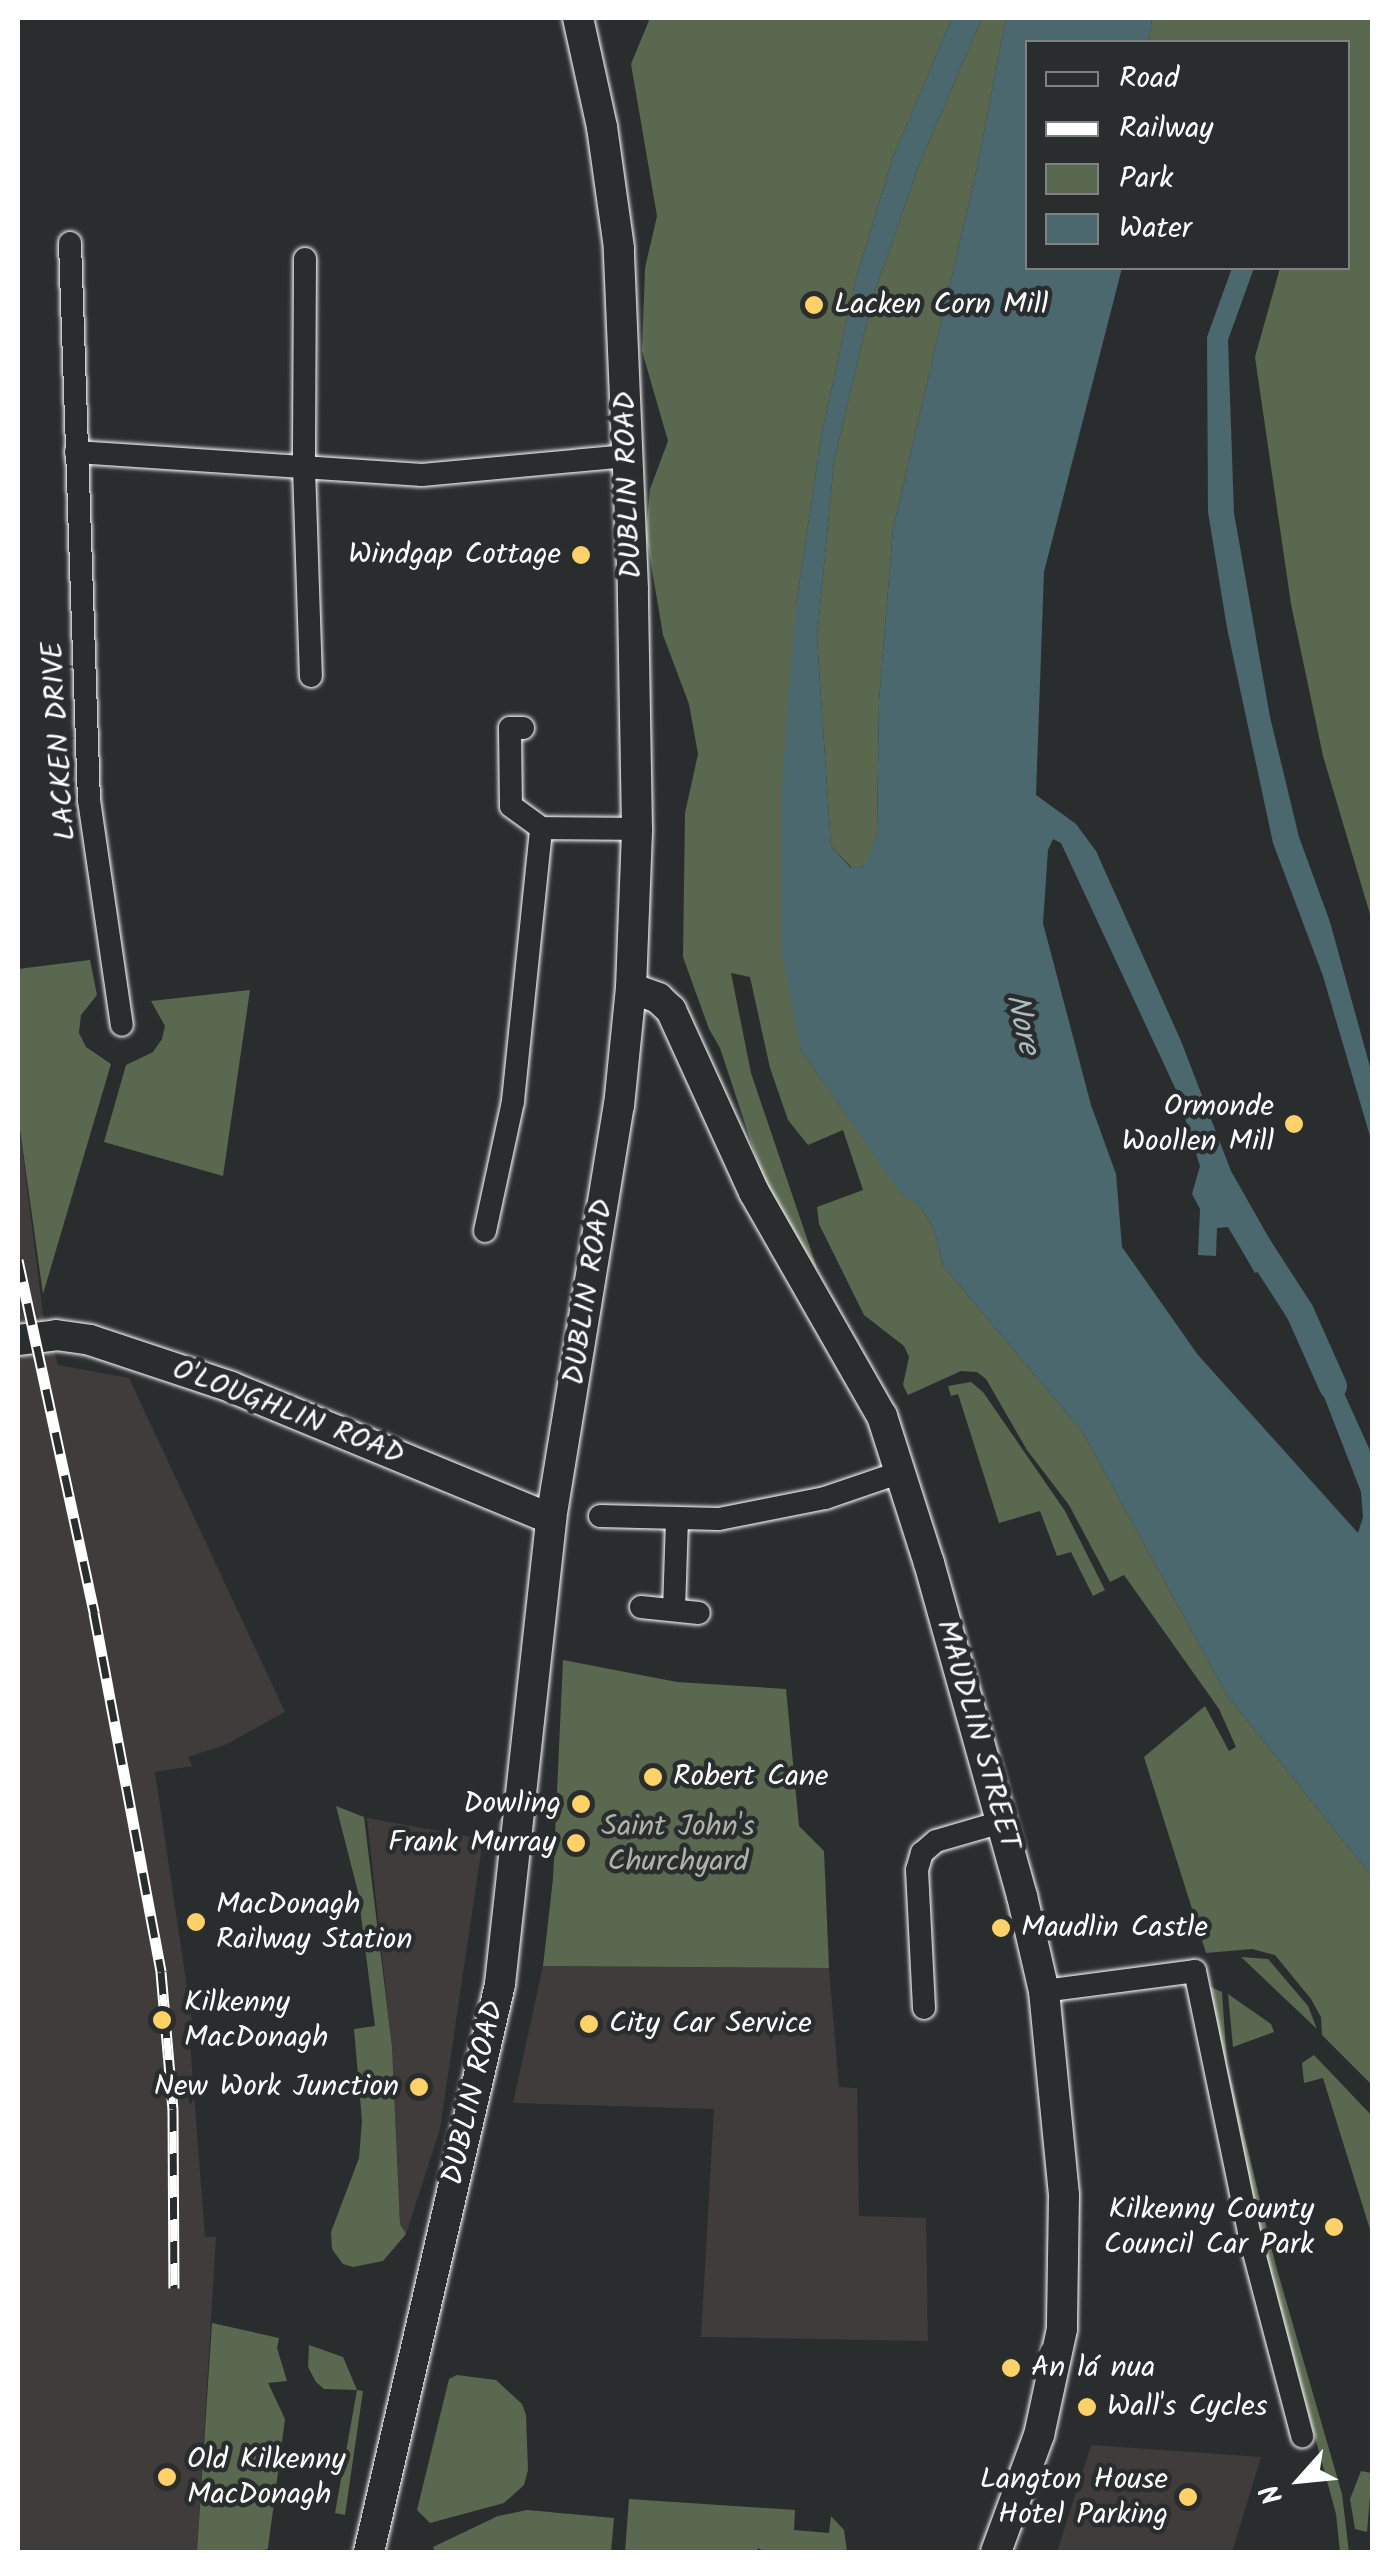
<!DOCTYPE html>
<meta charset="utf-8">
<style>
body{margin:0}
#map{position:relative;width:1390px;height:2570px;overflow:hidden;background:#2a2d2e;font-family:Kalam,sans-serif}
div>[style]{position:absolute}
.built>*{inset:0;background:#3f3c3b}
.green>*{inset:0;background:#5a6850}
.water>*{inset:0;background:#4b686e}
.canal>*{height:28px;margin:-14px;padding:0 14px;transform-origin:14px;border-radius:14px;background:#4b686e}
.roads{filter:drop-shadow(0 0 2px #fff) drop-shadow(0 0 2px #fff)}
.street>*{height:22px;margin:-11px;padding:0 11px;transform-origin:11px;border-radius:11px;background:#2a2d2e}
.secondary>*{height:30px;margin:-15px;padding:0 15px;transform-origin:15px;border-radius:15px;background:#2a2d2e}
.rail>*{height:11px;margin-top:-5.5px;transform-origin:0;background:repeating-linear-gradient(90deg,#2a2d2e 0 22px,#fff 0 44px);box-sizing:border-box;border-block:2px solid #fff}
.dots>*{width:28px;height:28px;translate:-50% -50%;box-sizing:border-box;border:5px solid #2a2d2e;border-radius:50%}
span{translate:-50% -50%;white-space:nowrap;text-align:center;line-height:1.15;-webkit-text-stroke:9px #2a2d2e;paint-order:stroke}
.poi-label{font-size:30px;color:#fff}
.left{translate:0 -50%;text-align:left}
.right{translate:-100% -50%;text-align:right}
.street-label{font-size:30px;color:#fff}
.park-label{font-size:30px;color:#acb4a8}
.water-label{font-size:32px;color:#aebbbe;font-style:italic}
.frame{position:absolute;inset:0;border:20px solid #fff;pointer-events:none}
.legend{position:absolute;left:1025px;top:40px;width:325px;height:230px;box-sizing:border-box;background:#2a2d2e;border:2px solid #7f8182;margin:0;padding:12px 18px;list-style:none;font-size:30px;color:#fff}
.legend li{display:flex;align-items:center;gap:20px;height:50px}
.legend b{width:50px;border:2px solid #7f8182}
.north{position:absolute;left:1250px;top:2430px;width:100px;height:100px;-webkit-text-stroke:8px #2a2d2e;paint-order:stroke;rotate:243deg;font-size:28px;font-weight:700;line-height:40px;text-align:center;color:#fff}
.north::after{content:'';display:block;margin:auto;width:35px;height:45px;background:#fff;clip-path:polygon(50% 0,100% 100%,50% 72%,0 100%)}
</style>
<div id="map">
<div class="built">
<i style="clip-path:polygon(18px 1115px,43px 1314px,58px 1365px,129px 1378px,285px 1712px,225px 1745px,188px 1757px,192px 1766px,155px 1772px,193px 2028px,189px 2029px,205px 2237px,216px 2237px,197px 2552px,18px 2552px)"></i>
<i style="clip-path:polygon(367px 1818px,483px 1839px,440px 2129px,406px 2234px,400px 2224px,392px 2047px)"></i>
<i style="clip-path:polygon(543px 1966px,829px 1968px,839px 2087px,857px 2088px,859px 2216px,926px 2218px,928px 2341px,701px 2337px,714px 2109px,513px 2103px)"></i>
<i style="clip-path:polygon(1091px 2445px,1261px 2457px,1232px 2552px,1057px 2552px)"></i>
</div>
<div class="green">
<i style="clip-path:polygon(650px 18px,952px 18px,892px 160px,856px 278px,822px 432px,796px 605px,800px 1049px,902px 1194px,919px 1205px,934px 1229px,943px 1266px,1082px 1431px,1228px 1697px,1372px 1877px,1372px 2085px,1322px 2035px,1321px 2017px,1311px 1999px,1275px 1955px,1252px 1949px,1206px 1953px,1144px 1757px,1205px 1706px,1229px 1751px,1236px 1747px,1219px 1709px,1124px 1575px,1110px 1582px,1069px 1505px,1027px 1450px,986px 1379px,977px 1372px,961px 1371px,908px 1395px,903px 1385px,909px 1357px,904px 1346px,864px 1315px,819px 1224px,817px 1207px,863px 1190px,843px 1130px,808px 1145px,788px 1120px,770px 1068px,750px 977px,731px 973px,751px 1073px,818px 1271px,766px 1187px,720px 1048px,709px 1029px,683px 957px,685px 813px,698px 754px,689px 704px,663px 635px,646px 534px,650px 489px,668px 441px,642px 351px,645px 268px,657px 216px,631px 64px)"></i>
<i style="clip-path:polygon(982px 18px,1006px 18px,977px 168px,893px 529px,879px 701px,877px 833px,866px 866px,852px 868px,831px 846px,817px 638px,834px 462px,872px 300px,919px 165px)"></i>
<i style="clip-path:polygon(1152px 18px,1372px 18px,1372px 921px,1323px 756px,1291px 604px,1255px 357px,1280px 268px,1348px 268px,1348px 42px,1149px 42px)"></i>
<i style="clip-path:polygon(90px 960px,97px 995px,81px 1015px,79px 1033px,86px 1047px,111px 1064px,43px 1294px,18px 1115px,18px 969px)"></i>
<i style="clip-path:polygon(250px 990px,223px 1176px,104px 1142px,126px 1065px,153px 1052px,162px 1039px,165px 1026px,151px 1001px)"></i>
<i style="clip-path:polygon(971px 1382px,983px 1392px,1065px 1511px,1105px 1590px,1093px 1596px,1071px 1552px,1057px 1556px,1040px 1511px,999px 1523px,958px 1394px,951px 1396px,948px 1386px)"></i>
<i style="clip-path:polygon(563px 1660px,677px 1682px,786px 1689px,799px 1826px,824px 1851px,829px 1968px,543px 1966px,553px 1879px)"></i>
<i style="clip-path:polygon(336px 1806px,364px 1817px,392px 2047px,400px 2224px,406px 2234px,383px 2261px,353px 2267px,343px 2264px,332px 2249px,331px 2232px,359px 2158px,362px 2121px,354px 2029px,375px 2026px,358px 1892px)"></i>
<i style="clip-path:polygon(1241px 1957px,1268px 1959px,1308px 2006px,1317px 2029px)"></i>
<i style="clip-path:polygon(1206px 1985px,1222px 1992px,1227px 2064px,1276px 2266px,1342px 2494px,1349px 2552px,1340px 2552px,1336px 2514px,1270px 2272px)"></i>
<i style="clip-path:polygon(1228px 1994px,1271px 2024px,1274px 2032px,1233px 2047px)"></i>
<i style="clip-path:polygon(1314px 2055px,1372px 2116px,1372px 2236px,1323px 2078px,1304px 2083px,1302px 2063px)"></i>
<i style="clip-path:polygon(212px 2323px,279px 2338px,277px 2348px,287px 2381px,268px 2383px,285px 2419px,268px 2548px,264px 2552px,197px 2552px)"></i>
<i style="clip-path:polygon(309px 2345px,343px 2357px,357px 2390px,363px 2391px,345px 2515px,335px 2513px,357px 2390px,324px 2389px,316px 2382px,308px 2367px)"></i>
<i style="clip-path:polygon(457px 2375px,496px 2380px,522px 2404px,526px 2415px,528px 2470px,524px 2485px,504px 2503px,430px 2523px,417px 2510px,449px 2379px)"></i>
<i style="clip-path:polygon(1361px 2471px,1372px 2473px,1367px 2532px,1355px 2529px,1350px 2499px)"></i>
<i style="clip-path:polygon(629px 2499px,795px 2510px,794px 2530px,829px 2533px,831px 2516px,844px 2530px,847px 2552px,765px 2552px,758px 2548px,757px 2552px,625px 2552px)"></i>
<i style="clip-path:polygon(527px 2510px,614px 2518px,611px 2552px,435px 2552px,433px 2547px,498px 2516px)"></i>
</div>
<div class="water">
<i style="clip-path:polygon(952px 18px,982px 18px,919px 165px,872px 300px,834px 462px,817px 638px,831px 846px,851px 868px,865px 866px,877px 833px,879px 701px,893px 529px,977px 168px,1006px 18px,1152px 18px,1149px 42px,1028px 42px,1028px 268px,1122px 268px,1044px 572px,1036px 795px,1076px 824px,1096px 851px,1181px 1041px,1231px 1171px,1279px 1256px,1272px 1267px,1255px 1273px,1228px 1227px,1217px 1228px,1216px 1256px,1198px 1255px,1200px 1209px,1192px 1194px,1200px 1166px,1176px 1090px,1061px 843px,1053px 839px,1048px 850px,1043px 923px,1091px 1105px,1116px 1174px,1122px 1247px,1198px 1355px,1358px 1533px,1363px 1517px,1361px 1492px,1309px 1358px,1326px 1353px,1372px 1455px,1372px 1877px,1228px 1697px,1082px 1431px,943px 1266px,934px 1229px,919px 1205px,902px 1195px,800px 1049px,781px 947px,781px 795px,796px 605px,822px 432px,856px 278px,892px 160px)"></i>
<i style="clip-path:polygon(1232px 268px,1254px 268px,1228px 340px,1234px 513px,1270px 717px,1299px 837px,1330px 922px,1372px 1074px,1372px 1143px,1323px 976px,1273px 843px,1227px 628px,1208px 512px,1207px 337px)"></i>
</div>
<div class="canal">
<i style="left:1251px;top:1236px;width:90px;rotate:57.2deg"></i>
<i style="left:1300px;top:1312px;width:81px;rotate:66deg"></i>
</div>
<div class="roads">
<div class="street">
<i style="left:70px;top:243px;width:557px;rotate:88.05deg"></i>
<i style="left:89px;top:800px;width:227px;rotate:81.7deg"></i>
<i style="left:305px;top:259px;width:209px;rotate:90.3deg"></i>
<i style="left:304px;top:468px;width:208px;rotate:88.1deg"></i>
<i style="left:76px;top:452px;width:347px;rotate:3.8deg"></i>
<i style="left:422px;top:475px;width:206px;rotate:-5.3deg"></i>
<i style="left:523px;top:728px;width:13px;rotate:180deg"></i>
<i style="left:510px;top:728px;width:78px;rotate:89.3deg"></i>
<i style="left:511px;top:806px;width:37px;rotate:36deg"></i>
<i style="left:485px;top:1231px;width:133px;rotate:-77.8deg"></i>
<i style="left:513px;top:1101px;width:274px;rotate:-84.1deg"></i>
<i style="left:541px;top:828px;width:96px;rotate:0.6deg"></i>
<i style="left:600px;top:1516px;width:119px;rotate:1.4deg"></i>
<i style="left:719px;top:1519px;width:108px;rotate:-11.2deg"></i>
<i style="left:825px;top:1498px;width:80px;rotate:-18.9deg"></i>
<i style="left:641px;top:1607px;width:58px;rotate:5.9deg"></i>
<i style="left:674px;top:1610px;width:90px;rotate:-88.1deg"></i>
<i style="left:1044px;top:1991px;width:152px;rotate:-7.5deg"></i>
<i style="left:1195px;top:1971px;width:276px;rotate:78.3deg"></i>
<i style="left:1251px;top:2241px;width:202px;rotate:75.3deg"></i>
<i style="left:924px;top:2008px;width:138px;rotate:-92.9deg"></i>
<i style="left:917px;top:1870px;width:18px;rotate:-74deg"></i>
<i style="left:922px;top:1853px;width:18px;rotate:-41deg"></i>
<i style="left:936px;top:1841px;width:65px;rotate:-16.2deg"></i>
</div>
<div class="secondary">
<i style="left:631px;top:988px;width:29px;rotate:20deg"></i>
<i style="left:658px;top:998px;width:18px;rotate:43deg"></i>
<i style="left:671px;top:1010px;width:200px;rotate:65.5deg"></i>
<i style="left:754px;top:1192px;width:258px;rotate:60.3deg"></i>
<i style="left:882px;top:1416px;width:154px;rotate:72.3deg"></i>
<i style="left:929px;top:1563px;width:346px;rotate:74.4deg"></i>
<i style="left:1022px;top:1896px;width:98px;rotate:77deg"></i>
<i style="left:1044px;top:1991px;width:205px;rotate:84.4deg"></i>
<i style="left:1064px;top:2195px;width:134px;rotate:90.9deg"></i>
<i style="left:1062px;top:2329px;width:108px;rotate:102.2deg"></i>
<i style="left:1039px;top:2435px;width:125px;rotate:110.2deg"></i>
<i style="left:18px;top:1340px;width:38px;rotate:-7deg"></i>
<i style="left:56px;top:1335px;width:34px;rotate:8deg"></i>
<i style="left:90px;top:1340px;width:149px;rotate:18.4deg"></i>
<i style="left:231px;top:1387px;width:346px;rotate:22.4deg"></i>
<i style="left:369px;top:2552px;width:583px;rotate:-77.01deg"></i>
<i style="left:500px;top:1984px;width:468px;rotate:-83.7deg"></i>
<i style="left:551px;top:1519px;width:419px;rotate:-80.7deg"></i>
<i style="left:619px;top:1106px;width:119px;rotate:-84.2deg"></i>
<i style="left:631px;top:988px;width:159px;rotate:-87.8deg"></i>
<i style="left:637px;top:829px;width:240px;rotate:-91deg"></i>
<i style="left:633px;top:589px;width:341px;rotate:-92.4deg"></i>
<i style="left:619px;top:248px;width:122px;rotate:-98deg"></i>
<i style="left:602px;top:127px;width:112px;rotate:-102.4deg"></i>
</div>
</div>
<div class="rail">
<i style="left:18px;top:1260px;width:361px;rotate:77.8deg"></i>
<i style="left:94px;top:1613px;width:365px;rotate:79.4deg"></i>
<i style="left:161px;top:1972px;width:138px;rotate:85deg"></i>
<i style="left:173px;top:2109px;width:179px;rotate:89.7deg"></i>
</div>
<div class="dots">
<i style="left:814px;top:305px;background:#ffd166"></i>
<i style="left:581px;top:555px;background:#ffd166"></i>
<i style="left:1294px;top:1124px;background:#ffd166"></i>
<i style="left:653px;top:1777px;background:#ffd166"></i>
<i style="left:581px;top:1804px;background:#ffd166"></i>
<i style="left:576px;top:1843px;background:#ffd166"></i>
<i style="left:196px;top:1922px;background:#ffd166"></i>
<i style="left:1001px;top:1928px;background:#ffd166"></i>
<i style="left:162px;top:2020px;background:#ffd166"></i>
<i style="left:589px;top:2024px;background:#ffd166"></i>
<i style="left:419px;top:2087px;background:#ffd166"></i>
<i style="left:1334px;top:2227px;background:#ffd166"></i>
<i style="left:1011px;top:2368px;background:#ffd166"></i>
<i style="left:1087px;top:2407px;background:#ffd166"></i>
<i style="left:167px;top:2477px;background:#ffd166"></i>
<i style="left:1188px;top:2497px;background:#ffd166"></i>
</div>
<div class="poi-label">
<span class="left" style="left:834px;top:305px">Lacken Corn Mill</span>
<span class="right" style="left:561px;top:555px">Windgap Cottage</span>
<span class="right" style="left:1274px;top:1124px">Ormonde<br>Woollen Mill</span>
<span class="left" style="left:673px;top:1777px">Robert Cane</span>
<span class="right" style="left:561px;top:1804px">Dowling</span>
<span class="right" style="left:556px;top:1843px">Frank Murray</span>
<span class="left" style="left:216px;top:1922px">MacDonagh<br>Railway Station</span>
<span class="left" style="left:1021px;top:1928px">Maudlin Castle</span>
<span class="left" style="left:184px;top:2020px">Kilkenny<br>MacDonagh</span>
<span class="left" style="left:609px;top:2024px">City Car Service</span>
<span class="right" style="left:399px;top:2087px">New Work Junction</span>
<span class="right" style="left:1314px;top:2227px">Kilkenny County<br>Council Car Park</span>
<span class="left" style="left:1031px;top:2368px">An lá nua</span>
<span class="left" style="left:1107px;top:2407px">Wall's Cycles</span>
<span class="left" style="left:187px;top:2477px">Old Kilkenny<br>MacDonagh</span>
<span class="right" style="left:1168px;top:2497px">Langton House<br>Hotel Parking</span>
</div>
<div class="street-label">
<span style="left:629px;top:485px;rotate:-92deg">DUBLIN ROAD</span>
<span style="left:60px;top:741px;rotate:-94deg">LACKEN DRIVE</span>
<span style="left:589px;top:1292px;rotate:-81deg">DUBLIN ROAD</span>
<span style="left:288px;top:1413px;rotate:21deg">O'LOUGHLIN ROAD</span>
<span style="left:977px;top:1735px;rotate:74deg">MAUDLIN STREET</span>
<span style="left:474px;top:2093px;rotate:-77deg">DUBLIN ROAD</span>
</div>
<div class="park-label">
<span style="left:678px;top:1844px">Saint John's<br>Churchyard</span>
</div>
<div class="water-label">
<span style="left:1021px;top:1024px;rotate:77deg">Nore</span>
</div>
<div class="frame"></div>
<ul class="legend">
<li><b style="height:12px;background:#2a2d2e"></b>Road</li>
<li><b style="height:12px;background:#fff"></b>Railway</li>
<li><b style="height:28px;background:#5a6850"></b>Park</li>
<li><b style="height:28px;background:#4b686e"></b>Water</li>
</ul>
<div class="north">N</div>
</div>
